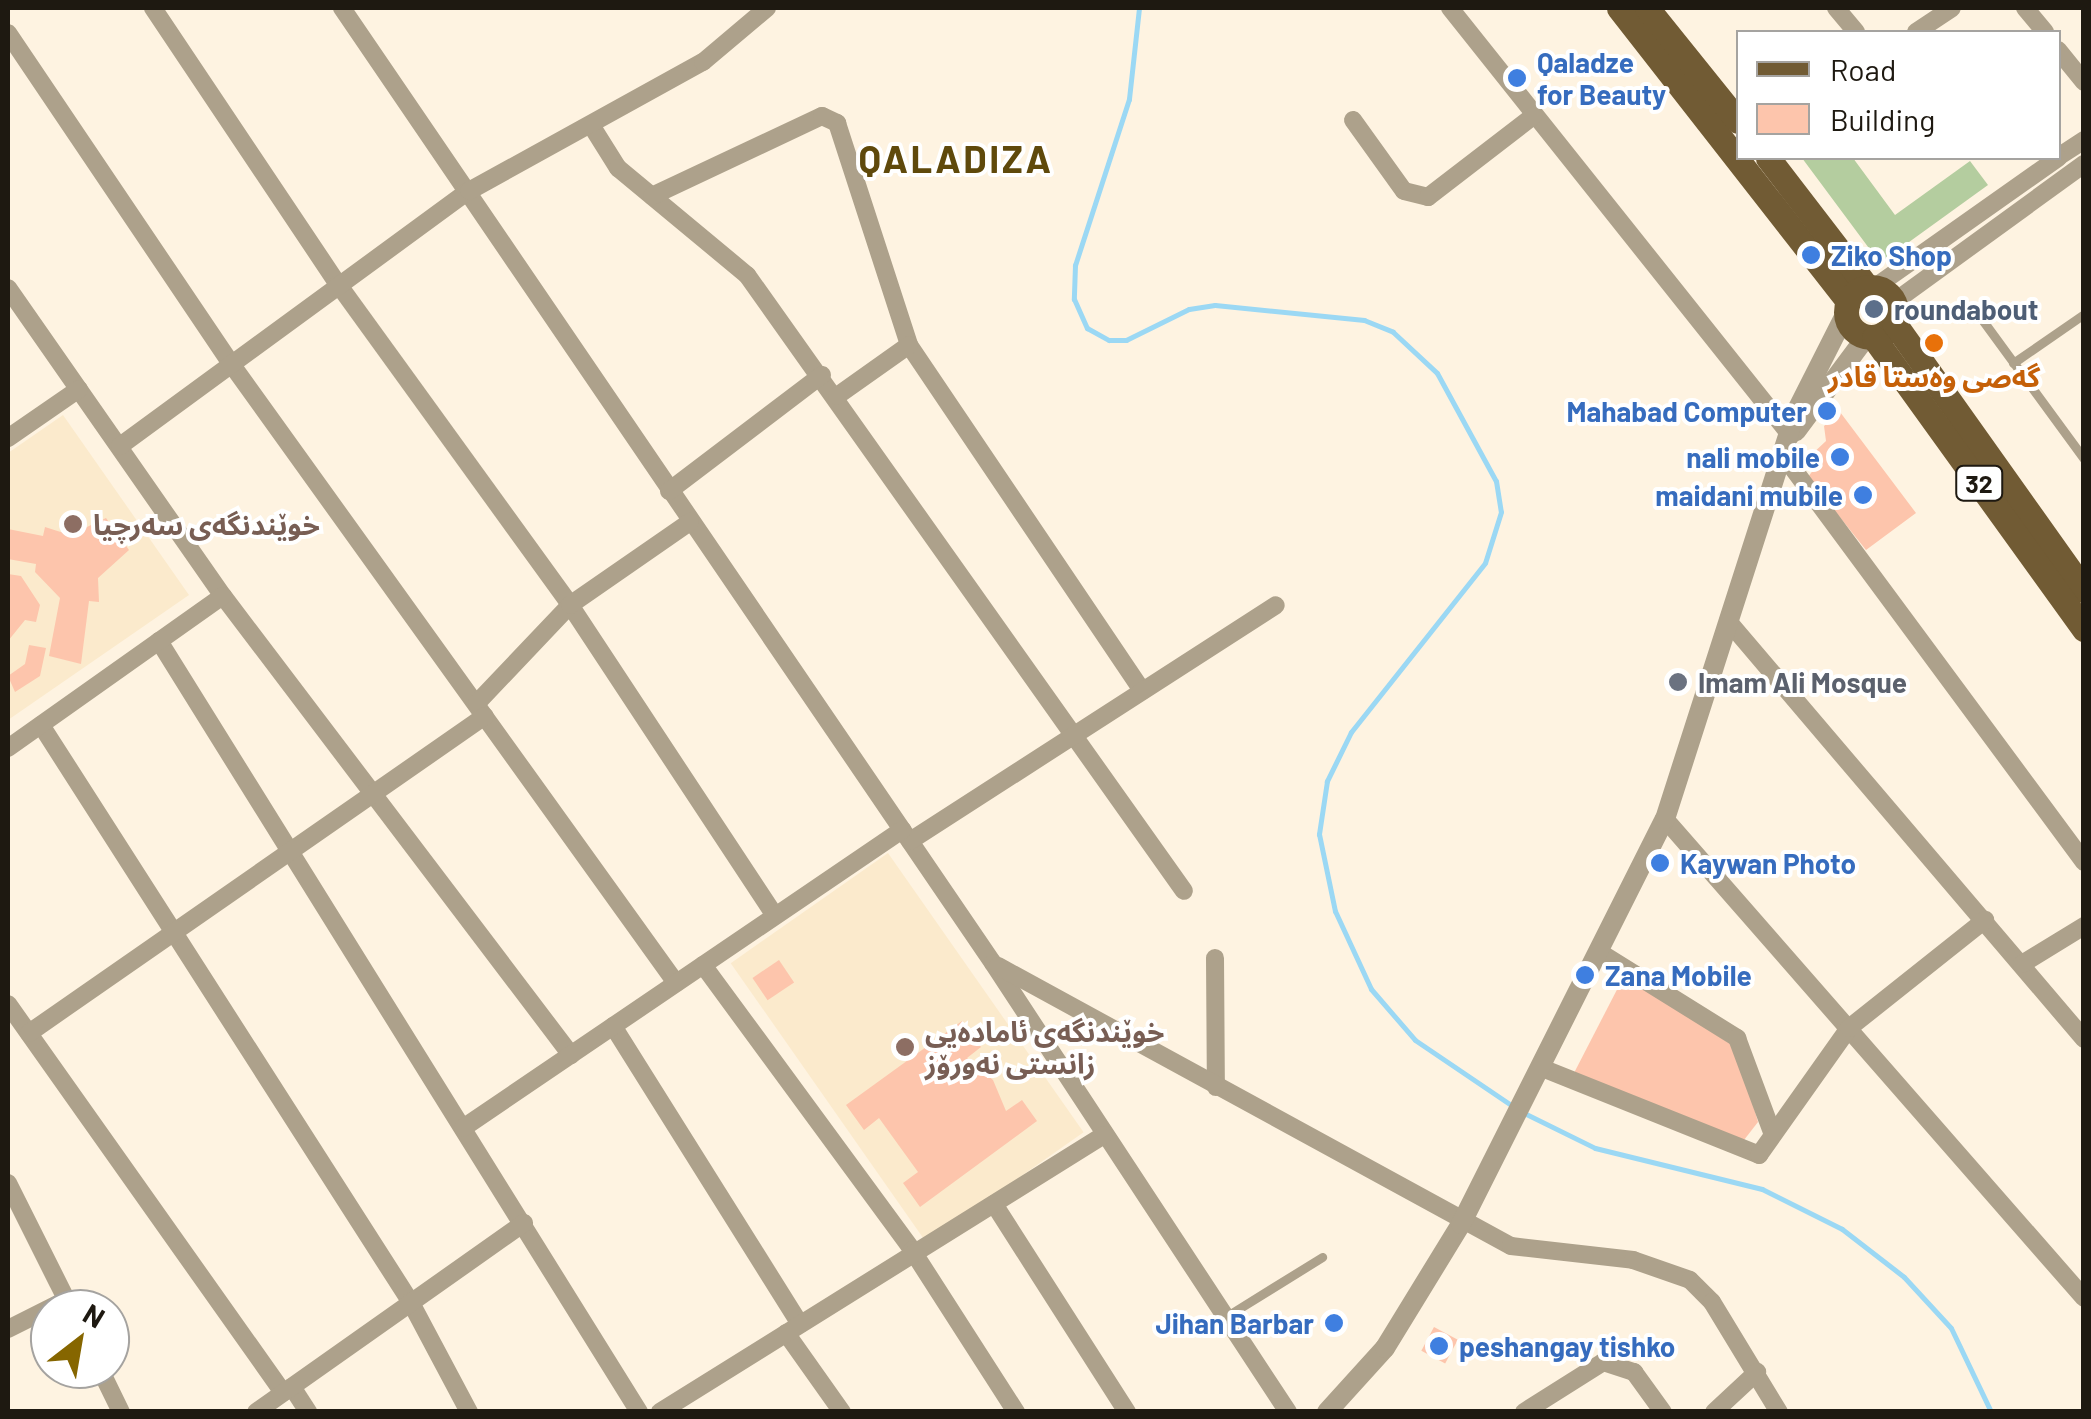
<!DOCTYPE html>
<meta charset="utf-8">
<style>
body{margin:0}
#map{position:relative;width:2091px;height:1419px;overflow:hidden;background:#fef3e1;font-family:Barlow,"Noto Sans Arabic",sans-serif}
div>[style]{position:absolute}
.built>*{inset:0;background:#fbeacc;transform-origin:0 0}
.green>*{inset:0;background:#b4cd9f}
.stream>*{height:5px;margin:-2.5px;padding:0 2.5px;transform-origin:2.5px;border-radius:2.5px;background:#9bd8f4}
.building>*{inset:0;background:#fdc5ac;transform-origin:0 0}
.service>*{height:9px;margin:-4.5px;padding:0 4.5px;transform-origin:4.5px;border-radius:4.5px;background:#ada18b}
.minor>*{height:18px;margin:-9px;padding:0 9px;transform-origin:9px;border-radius:9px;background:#ada18b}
.tertiary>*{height:20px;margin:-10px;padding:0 10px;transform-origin:10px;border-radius:10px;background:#ada18b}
.primary>*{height:25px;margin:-12.5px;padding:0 12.5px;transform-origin:12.5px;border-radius:12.5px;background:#715b34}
.primary>.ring{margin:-12.5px;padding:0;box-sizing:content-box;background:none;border:25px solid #715b34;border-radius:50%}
.dots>*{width:28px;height:28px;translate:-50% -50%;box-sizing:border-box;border:5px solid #fff;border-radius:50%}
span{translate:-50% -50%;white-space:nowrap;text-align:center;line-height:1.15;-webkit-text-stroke:8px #fff;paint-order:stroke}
.shield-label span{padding:2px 8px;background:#fff;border:2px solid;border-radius:8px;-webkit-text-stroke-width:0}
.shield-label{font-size:25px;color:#1e1911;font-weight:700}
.shop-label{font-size:28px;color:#366cbe;font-weight:700}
.left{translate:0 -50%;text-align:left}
.right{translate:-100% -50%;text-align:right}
.service-label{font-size:28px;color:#4e5e75;font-weight:700}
.food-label{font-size:28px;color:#c56008;font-weight:700}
.education-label{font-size:28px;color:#785e54;font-weight:700}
.worship-label{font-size:28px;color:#5b616d;font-weight:700}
.district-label{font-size:38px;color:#5f490b;font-weight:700;letter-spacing:2.5px}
.frame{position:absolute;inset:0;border:10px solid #1e1911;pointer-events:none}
.legend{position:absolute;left:1736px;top:30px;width:325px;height:130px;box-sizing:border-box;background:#fff;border:2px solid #a5a3a0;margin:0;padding:12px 18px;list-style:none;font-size:30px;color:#1e1911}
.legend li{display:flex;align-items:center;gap:20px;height:50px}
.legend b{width:50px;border:2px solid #a5a3a0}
.north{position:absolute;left:30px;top:1289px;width:100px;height:100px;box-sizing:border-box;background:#fff;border:2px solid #a5a3a0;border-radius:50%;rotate:31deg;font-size:28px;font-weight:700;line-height:40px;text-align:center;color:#1e1911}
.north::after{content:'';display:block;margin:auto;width:35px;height:45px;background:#866600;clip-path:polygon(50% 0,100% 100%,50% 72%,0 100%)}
</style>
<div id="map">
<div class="built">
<i style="clip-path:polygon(63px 415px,189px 595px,8px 720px,8px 453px)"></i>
<i style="left:888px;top:853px;width:341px;height:192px;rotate:55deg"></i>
</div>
<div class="green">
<i style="clip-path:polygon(1802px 158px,1853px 158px,1895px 215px,1970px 161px,1988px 185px,1880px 263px)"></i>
</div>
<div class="stream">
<i style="left:1139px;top:8px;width:92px;rotate:96.3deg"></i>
<i style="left:1129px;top:99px;width:175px;rotate:108deg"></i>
<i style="left:1075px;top:265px;width:34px;rotate:92deg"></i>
<i style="left:1074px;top:299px;width:32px;rotate:66deg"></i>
<i style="left:1087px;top:328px;width:25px;rotate:29deg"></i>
<i style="left:1109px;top:340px;width:17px"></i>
<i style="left:1126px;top:340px;width:70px;rotate:-26.2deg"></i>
<i style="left:1189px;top:309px;width:26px;rotate:-9deg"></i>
<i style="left:1215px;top:305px;width:150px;rotate:5.7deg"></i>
<i style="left:1364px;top:320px;width:31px;rotate:22deg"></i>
<i style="left:1393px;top:332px;width:60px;rotate:43deg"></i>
<i style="left:1437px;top:373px;width:123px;rotate:61.4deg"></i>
<i style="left:1496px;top:481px;width:31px;rotate:81deg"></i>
<i style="left:1501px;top:512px;width:53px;rotate:107.4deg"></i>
<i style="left:1485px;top:563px;width:216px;rotate:128.4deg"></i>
<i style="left:1351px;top:732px;width:55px;rotate:116.1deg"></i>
<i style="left:1327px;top:781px;width:54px;rotate:98.6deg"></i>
<i style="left:1319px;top:834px;width:79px;rotate:78.3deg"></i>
<i style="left:1335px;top:911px;width:86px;rotate:65.2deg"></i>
<i style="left:1371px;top:989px;width:67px;rotate:49.2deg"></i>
<i style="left:1415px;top:1040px;width:120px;rotate:34.1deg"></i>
<i style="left:1524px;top:1113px;width:79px;rotate:26.2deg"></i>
<i style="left:1595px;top:1148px;width:172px;rotate:13.8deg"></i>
<i style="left:1762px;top:1189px;width:89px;rotate:26.6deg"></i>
<i style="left:1842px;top:1229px;width:78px;rotate:37.7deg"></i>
<i style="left:1904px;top:1277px;width:69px;rotate:47.3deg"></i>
<i style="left:1951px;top:1328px;width:93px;rotate:64.5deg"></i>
</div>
<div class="building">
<i style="clip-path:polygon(1840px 412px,1916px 513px,1866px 550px,1808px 477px,1814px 469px,1810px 456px,1826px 441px,1824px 426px)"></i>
<i style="clip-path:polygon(106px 518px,129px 550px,98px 578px,99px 602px,89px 601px,81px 664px,49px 656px,60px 598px,35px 572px,36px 564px,8px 559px,8px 529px,43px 536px,45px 527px,70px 535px)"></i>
<i style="clip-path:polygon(8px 574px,21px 576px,40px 605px,36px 622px,25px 620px,8px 641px)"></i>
<i style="clip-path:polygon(29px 645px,46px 648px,40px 676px,15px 692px,8px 676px,25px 664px)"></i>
<i style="left:779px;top:960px;width:27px;height:32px;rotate:56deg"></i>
<i style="clip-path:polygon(1624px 976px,1737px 1048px,1758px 1122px,1744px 1140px,1574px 1073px)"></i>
<i style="clip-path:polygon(962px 1021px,981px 1047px,967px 1058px,993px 1080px,1006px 1111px,1022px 1100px,1037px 1121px,920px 1207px,903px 1183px,918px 1172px,879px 1118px,864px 1130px,846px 1105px)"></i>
<i style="left:1434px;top:1327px;width:27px;height:27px;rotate:28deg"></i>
</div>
<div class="service">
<i style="left:1978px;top:314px;width:180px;rotate:53.8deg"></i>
<i style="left:2013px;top:363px;width:86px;rotate:-34.6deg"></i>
<i style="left:1227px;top:1316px;width:112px;rotate:-31.8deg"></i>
</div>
<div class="minor">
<i style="left:153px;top:8px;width:332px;rotate:56.2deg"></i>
<i style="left:338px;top:284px;width:396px;rotate:54.1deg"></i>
<i style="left:570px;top:605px;width:372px;rotate:56.6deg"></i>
<i style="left:342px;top:8px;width:1156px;rotate:55.72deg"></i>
<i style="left:993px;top:963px;width:537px;rotate:56.69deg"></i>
<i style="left:1450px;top:8px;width:547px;rotate:51.45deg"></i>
<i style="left:1836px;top:8px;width:31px;rotate:50deg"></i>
<i style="left:2025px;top:8px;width:31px;rotate:50deg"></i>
<i style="left:1916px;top:32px;width:43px;rotate:-33.7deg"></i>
<i style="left:8px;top:33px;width:400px;rotate:56deg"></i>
<i style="left:232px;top:365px;width:761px;rotate:54.3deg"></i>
<i style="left:2058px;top:50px;width:41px;rotate:50.9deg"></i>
<i style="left:1353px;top:120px;width:87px;rotate:54.3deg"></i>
<i style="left:1404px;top:191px;width:25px;rotate:14deg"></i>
<i style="left:1428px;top:197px;width:133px;rotate:-37.6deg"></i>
<i style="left:591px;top:125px;width:51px;rotate:57.9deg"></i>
<i style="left:618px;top:168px;width:168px;rotate:39.7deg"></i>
<i style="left:747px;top:275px;width:755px;rotate:54.65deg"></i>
<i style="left:2058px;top:157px;width:31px;rotate:-33deg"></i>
<i style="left:652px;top:196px;width:188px;rotate:-25.2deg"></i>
<i style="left:822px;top:116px;width:17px;rotate:25deg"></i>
<i style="left:837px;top:123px;width:233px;rotate:72deg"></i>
<i style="left:909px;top:345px;width:417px;rotate:56deg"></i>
<i style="left:1875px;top:287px;width:224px;rotate:-35.2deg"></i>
<i style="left:8px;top:288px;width:376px;rotate:55.1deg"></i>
<i style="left:223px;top:596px;width:576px;rotate:52.83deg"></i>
<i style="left:1894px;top:302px;width:235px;rotate:-36deg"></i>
<i style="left:837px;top:396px;width:88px;rotate:-35.3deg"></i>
<i style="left:8px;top:438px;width:86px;rotate:-34.6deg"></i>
<i style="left:120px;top:446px;width:432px;rotate:-36.2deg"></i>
<i style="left:469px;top:191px;width:267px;rotate:-28.9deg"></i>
<i style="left:703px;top:62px;width:84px;rotate:-40.2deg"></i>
<i style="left:1783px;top:455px;width:506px;rotate:53.51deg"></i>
<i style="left:669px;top:491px;width:192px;rotate:-37.2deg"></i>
<i style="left:1728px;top:621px;width:549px;rotate:49.58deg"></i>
<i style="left:159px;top:641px;width:908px;rotate:58.09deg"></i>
<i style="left:477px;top:703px;width:135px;rotate:-46.5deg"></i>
<i style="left:570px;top:605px;width:146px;rotate:-34.7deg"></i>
<i style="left:41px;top:725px;width:684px;rotate:57.36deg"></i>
<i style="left:410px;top:1301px;width:126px;rotate:62deg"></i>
<i style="left:8px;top:748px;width:263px;rotate:-35.3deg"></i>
<i style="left:1665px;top:819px;width:636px;rotate:48.82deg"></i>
<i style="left:910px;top:841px;width:435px;rotate:-32.8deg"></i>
<i style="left:1599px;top:952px;width:163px;rotate:31.9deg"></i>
<i style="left:1737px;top:1038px;width:103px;rotate:69.6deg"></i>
<i style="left:1215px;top:958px;width:129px;rotate:89.6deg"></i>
<i style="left:2022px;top:964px;width:73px;rotate:-31.5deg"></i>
<i style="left:703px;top:965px;width:353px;rotate:53.7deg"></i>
<i style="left:912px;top:1250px;width:193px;rotate:57.3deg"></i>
<i style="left:998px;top:966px;width:584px;rotate:28.63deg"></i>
<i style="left:1511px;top:1246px;width:123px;rotate:6.5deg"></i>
<i style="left:1633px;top:1260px;width:60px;rotate:19.3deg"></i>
<i style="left:1690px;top:1280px;width:31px;rotate:45deg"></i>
<i style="left:1712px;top:1302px;width:129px;rotate:58.7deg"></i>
<i style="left:8px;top:1004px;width:476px;rotate:54.7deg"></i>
<i style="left:613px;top:1026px;width:352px;rotate:57.9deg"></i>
<i style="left:29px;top:1033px;width:555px;rotate:-34.81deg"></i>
<i style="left:1542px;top:1068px;width:234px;rotate:21.8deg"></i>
<i style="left:1759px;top:1155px;width:156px;rotate:-54.7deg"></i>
<i style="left:1849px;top:1028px;width:174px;rotate:-38.5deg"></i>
<i style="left:463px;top:1128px;width:531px;rotate:-34.17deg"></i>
<i style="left:8px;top:1183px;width:141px;rotate:63.4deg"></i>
<i style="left:994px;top:1204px;width:247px;rotate:57.4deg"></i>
<i style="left:8px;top:1329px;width:65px;rotate:-26.6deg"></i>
<i style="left:786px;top:1333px;width:97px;rotate:54.7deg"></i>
<i style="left:100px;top:1369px;width:48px;rotate:64deg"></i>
<i style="left:292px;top:1387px;width:30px;rotate:57deg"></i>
<i style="left:256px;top:1412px;width:328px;rotate:-35.2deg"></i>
<i style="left:660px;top:1412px;width:523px;rotate:-31.96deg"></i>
<i style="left:1524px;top:1412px;width:93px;rotate:-32.3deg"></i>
<i style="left:1603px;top:1362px;width:33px;rotate:18deg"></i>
<i style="left:1634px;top:1372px;width:49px;rotate:54.1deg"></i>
<i style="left:1714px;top:1412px;width:59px;rotate:-42.9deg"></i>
</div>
<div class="tertiary">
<i style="left:1796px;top:431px;width:117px;rotate:-53.3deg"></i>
<i style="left:1327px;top:1412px;width:86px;rotate:-47.8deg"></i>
<i style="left:1385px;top:1348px;width:145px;rotate:-58.5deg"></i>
<i style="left:1461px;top:1224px;width:453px;rotate:-63.3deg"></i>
<i style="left:1665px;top:819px;width:428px;rotate:-72.2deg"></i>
<i style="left:1796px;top:412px;width:111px;rotate:-63.2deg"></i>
</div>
<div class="primary">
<i style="left:1619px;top:8px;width:372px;rotate:52deg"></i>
<i style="left:1647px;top:8px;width:145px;rotate:51.2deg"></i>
<i style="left:1768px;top:158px;width:163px;rotate:52.5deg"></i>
<i class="ring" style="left:1846px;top:287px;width:25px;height:25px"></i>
<i style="left:1894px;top:323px;width:328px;rotate:54.6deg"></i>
<i style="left:1874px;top:338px;width:359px;rotate:54.2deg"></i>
</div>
<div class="dots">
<i style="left:1517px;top:78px;background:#3f7fe0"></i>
<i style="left:1811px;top:255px;background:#3f7fe0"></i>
<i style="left:1874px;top:309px;background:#5c6f8a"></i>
<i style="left:1934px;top:343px;background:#e8710a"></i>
<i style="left:1827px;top:411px;background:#3f7fe0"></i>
<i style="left:1840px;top:457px;background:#3f7fe0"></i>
<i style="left:1863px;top:495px;background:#3f7fe0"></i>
<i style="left:73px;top:524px;background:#8d6e63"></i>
<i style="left:1678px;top:682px;background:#6b7280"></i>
<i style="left:1660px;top:863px;background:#3f7fe0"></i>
<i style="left:1585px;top:975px;background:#3f7fe0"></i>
<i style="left:905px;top:1047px;background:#8d6e63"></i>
<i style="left:1334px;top:1323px;background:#3f7fe0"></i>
<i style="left:1439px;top:1346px;background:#3f7fe0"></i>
</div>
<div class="shield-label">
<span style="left:1979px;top:483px">32</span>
</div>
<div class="shop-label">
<span class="left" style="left:1537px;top:78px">Qaladze<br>for Beauty</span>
<span class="left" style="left:1831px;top:255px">Ziko Shop</span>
<span class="right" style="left:1807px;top:411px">Mahabad Computer</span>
<span class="right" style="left:1820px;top:457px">nali mobile</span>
<span class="right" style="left:1843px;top:495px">maidani mubile</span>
<span class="left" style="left:1680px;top:863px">Kaywan Photo</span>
<span class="left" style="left:1605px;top:975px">Zana Mobile</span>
<span class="right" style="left:1314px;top:1323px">Jihan Barbar</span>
<span class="left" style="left:1459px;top:1346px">peshangay tishko</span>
</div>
<div class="service-label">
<span class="left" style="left:1894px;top:309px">roundabout</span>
</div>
<div class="food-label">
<span style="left:1934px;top:376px">گەصی وەستا قادر</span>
</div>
<div class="education-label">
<span class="left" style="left:93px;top:524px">خوێندنگەی سەرچیا</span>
<span class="left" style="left:925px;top:1047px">خوێندنگەی ئامادەیی<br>زانستی نەورۆز</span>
</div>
<div class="worship-label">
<span class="left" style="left:1698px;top:682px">Imam Ali Mosque</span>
</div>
<div class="district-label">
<span style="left:956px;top:159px">QALADIZA</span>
</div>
<div class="frame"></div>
<ul class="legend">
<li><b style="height:12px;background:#715b34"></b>Road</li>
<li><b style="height:28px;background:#fdc5ac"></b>Building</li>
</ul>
<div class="north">N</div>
</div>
